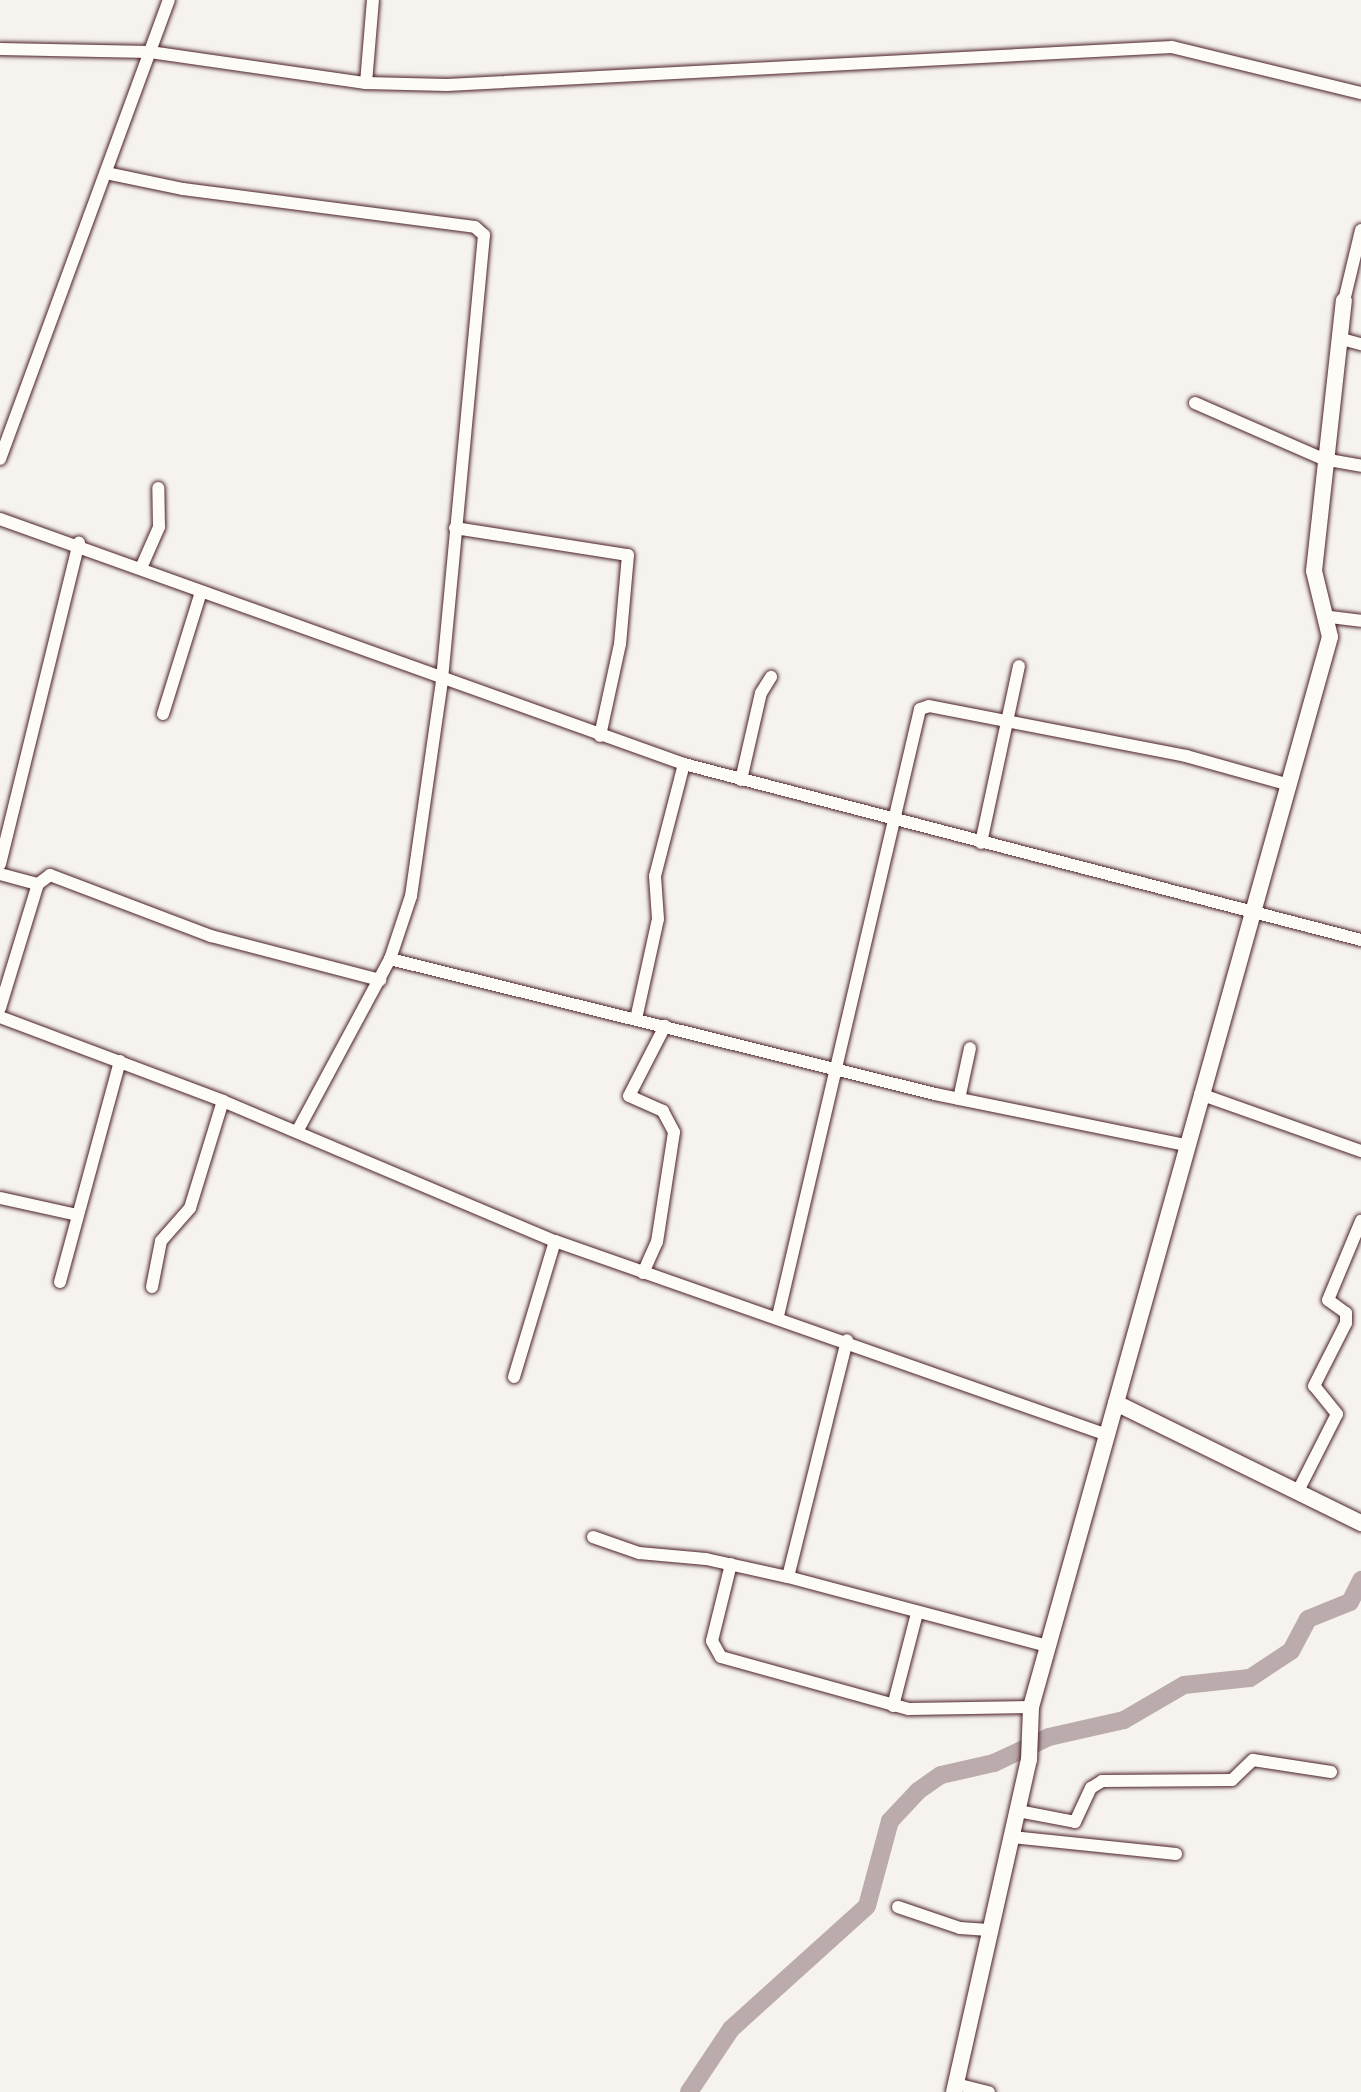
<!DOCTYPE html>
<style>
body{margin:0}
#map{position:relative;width:1361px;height:2092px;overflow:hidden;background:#f6f3ef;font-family:Pangolin,sans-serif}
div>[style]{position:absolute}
.river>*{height:18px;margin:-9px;padding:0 9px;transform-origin:9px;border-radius:9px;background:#bbabac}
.roads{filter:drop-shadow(0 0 2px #4a1f2b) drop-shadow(0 0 2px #4a1f2b)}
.street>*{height:12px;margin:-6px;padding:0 6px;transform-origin:6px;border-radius:6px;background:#fdfcf7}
.secondary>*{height:16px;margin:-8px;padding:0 8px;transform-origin:8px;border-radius:8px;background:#fdfcf7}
span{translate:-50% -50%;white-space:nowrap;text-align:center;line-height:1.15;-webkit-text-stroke:7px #fdfcf7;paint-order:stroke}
</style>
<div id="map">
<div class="river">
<i style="left:689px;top:2092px;width:76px;rotate:-56.3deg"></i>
<i style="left:731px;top:2029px;width:183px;rotate:-42.1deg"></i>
<i style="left:867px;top:1906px;width:88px;rotate:-74.9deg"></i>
<i style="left:890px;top:1821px;width:41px;rotate:-47deg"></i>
<i style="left:918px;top:1791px;width:28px;rotate:-35deg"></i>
<i style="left:941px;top:1775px;width:54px;rotate:-12.8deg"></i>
<i style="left:994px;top:1763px;width:61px;rotate:-25.3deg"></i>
<i style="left:1049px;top:1737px;width:77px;rotate:-12.8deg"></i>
<i style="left:1124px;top:1720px;width:69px;rotate:-30.3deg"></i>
<i style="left:1184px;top:1685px;width:66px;rotate:-6.1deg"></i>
<i style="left:1250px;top:1678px;width:49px;rotate:-33.4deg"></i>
<i style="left:1291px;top:1651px;width:36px;rotate:-62deg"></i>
<i style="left:1308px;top:1619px;width:45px;rotate:-22deg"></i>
<i style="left:1350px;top:1602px;width:25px;rotate:-63deg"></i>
</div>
<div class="roads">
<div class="street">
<i style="left:0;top:49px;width:150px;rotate:1.1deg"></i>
<i style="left:150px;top:52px;width:218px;rotate:8.2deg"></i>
<i style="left:366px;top:83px;width:81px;rotate:1.4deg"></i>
<i style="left:447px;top:85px;width:726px;rotate:-3deg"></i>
<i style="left:1172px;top:47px;width:195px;rotate:13.7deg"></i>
<i style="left:366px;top:83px;width:83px;rotate:-85.2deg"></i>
<i style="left:106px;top:173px;width:79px;rotate:11.7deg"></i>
<i style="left:183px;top:189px;width:294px;rotate:7.4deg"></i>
<i style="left:475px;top:227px;width:12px;rotate:42deg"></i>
<i style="left:484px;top:235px;width:448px;rotate:95.4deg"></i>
<i style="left:442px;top:681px;width:217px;rotate:98.2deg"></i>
<i style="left:411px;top:896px;width:66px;rotate:108.4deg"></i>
<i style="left:390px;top:959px;width:196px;rotate:118.3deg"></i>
<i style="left:1344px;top:301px;width:73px;rotate:-76.5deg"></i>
<i style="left:1338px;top:338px;width:24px;rotate:15deg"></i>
<i style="left:1195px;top:403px;width:140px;rotate:23.6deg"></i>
<i style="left:1323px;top:459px;width:39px;rotate:10deg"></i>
<i style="left:0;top:459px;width:489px;rotate:-69.8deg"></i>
<i style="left:0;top:519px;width:727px;rotate:19.71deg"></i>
<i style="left:684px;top:764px;width:700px;rotate:14.57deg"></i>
<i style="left:455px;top:528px;width:175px;rotate:8.9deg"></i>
<i style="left:628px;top:555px;width:89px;rotate:95.1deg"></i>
<i style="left:620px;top:644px;width:94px;rotate:102.3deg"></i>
<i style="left:141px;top:568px;width:45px;rotate:-66.3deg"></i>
<i style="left:159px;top:527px;width:39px;rotate:-91deg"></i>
<i style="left:1330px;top:617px;width:31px;rotate:7deg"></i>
<i style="left:163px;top:714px;width:128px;rotate:-72.7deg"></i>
<i style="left:741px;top:780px;width:89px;rotate:-77.1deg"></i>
<i style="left:761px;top:693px;width:19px;rotate:-58deg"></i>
<i style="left:981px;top:843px;width:181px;rotate:-77.9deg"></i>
<i style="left:0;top:864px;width:331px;rotate:-76.2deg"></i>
<i style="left:0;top:874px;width:39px;rotate:15deg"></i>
<i style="left:390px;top:959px;width:561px;rotate:13.91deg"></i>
<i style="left:935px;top:1094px;width:256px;rotate:11.5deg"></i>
<i style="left:0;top:1008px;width:130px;rotate:-73deg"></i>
<i style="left:38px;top:884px;width:15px;rotate:-37deg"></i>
<i style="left:50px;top:875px;width:172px;rotate:20.8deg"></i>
<i style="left:211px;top:936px;width:175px;rotate:14.6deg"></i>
<i style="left:0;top:1017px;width:238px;rotate:20.6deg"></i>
<i style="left:223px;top:1101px;width:360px;rotate:22.9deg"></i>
<i style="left:555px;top:1241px;width:585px;rotate:19.36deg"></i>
<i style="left:636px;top:1019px;width:102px;rotate:-77.6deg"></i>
<i style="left:658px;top:919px;width:43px;rotate:-94deg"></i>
<i style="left:655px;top:876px;width:116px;rotate:-75.5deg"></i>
<i style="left:1200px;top:1094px;width:171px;rotate:19.5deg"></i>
<i style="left:959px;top:1099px;width:52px;rotate:-77.8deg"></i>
<i style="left:0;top:1198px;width:79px;rotate:12.4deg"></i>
<i style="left:643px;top:1273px;width:34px;rotate:-66deg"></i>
<i style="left:657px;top:1242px;width:111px;rotate:-81.2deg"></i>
<i style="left:674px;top:1132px;width:24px;rotate:-118deg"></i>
<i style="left:663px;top:1111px;width:37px;rotate:-156deg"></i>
<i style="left:629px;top:1096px;width:79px;rotate:-62.8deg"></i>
<i style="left:60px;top:1282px;width:229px;rotate:-74.8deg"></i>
<i style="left:152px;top:1287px;width:47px;rotate:-78.9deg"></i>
<i style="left:161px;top:1241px;width:44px;rotate:-48.7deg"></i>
<i style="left:190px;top:1208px;width:112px;rotate:-72.9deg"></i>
<i style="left:778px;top:1316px;width:623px;rotate:-76.83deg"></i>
<i style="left:920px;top:709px;width:9px;rotate:-18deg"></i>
<i style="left:929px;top:706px;width:262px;rotate:11deg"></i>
<i style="left:1186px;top:756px;width:108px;rotate:15.6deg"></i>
<i style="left:514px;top:1377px;width:142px;rotate:-73.2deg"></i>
<i style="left:1299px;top:1489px;width:84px;rotate:-63.1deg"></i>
<i style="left:1337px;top:1414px;width:36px;rotate:-129deg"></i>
<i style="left:1314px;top:1386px;width:71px;rotate:-63.1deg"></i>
<i style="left:1346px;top:1323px;width:10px;rotate:-90deg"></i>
<i style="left:1346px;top:1313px;width:22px;rotate:-144deg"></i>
<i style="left:1328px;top:1300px;width:86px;rotate:-67.3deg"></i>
<i style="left:593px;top:1537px;width:49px;rotate:19.2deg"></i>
<i style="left:639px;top:1553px;width:67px;rotate:5.1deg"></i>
<i style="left:706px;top:1559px;width:84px;rotate:12.4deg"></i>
<i style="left:788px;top:1577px;width:268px;rotate:14.9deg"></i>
<i style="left:731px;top:1564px;width:79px;rotate:103.9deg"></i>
<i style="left:712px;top:1641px;width:18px;rotate:61deg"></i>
<i style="left:721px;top:1657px;width:195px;rotate:15.5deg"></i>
<i style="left:909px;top:1709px;width:122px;rotate:-0.9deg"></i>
<i style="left:788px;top:1577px;width:244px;rotate:-76deg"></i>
<i style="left:893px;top:1706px;width:96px;rotate:-75.5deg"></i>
<i style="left:1018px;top:1811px;width:58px;rotate:10.9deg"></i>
<i style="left:1075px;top:1822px;width:38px;rotate:-65deg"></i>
<i style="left:1091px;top:1788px;width:13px;rotate:-32deg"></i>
<i style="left:1102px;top:1781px;width:130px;rotate:-0.4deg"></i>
<i style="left:1232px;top:1780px;width:29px;rotate:-44deg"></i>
<i style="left:1253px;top:1760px;width:79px;rotate:8.7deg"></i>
<i style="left:1012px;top:1837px;width:165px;rotate:5.9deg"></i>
<i style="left:898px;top:1907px;width:65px;rotate:18.7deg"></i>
<i style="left:960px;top:1928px;width:32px;rotate:4deg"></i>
<i style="left:956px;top:2084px;width:34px;rotate:14deg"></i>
</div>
<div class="secondary">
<i style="left:1116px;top:1403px;width:273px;rotate:26.1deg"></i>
<i style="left:954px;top:2092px;width:340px;rotate:-77.3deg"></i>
<i style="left:1029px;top:1760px;width:53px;rotate:-87.8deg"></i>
<i style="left:1031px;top:1707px;width:1111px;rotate:-74.39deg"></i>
<i style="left:1330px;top:637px;width:68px;rotate:-103.6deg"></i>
<i style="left:1314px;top:571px;width:272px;rotate:-83.7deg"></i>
</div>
</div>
</div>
